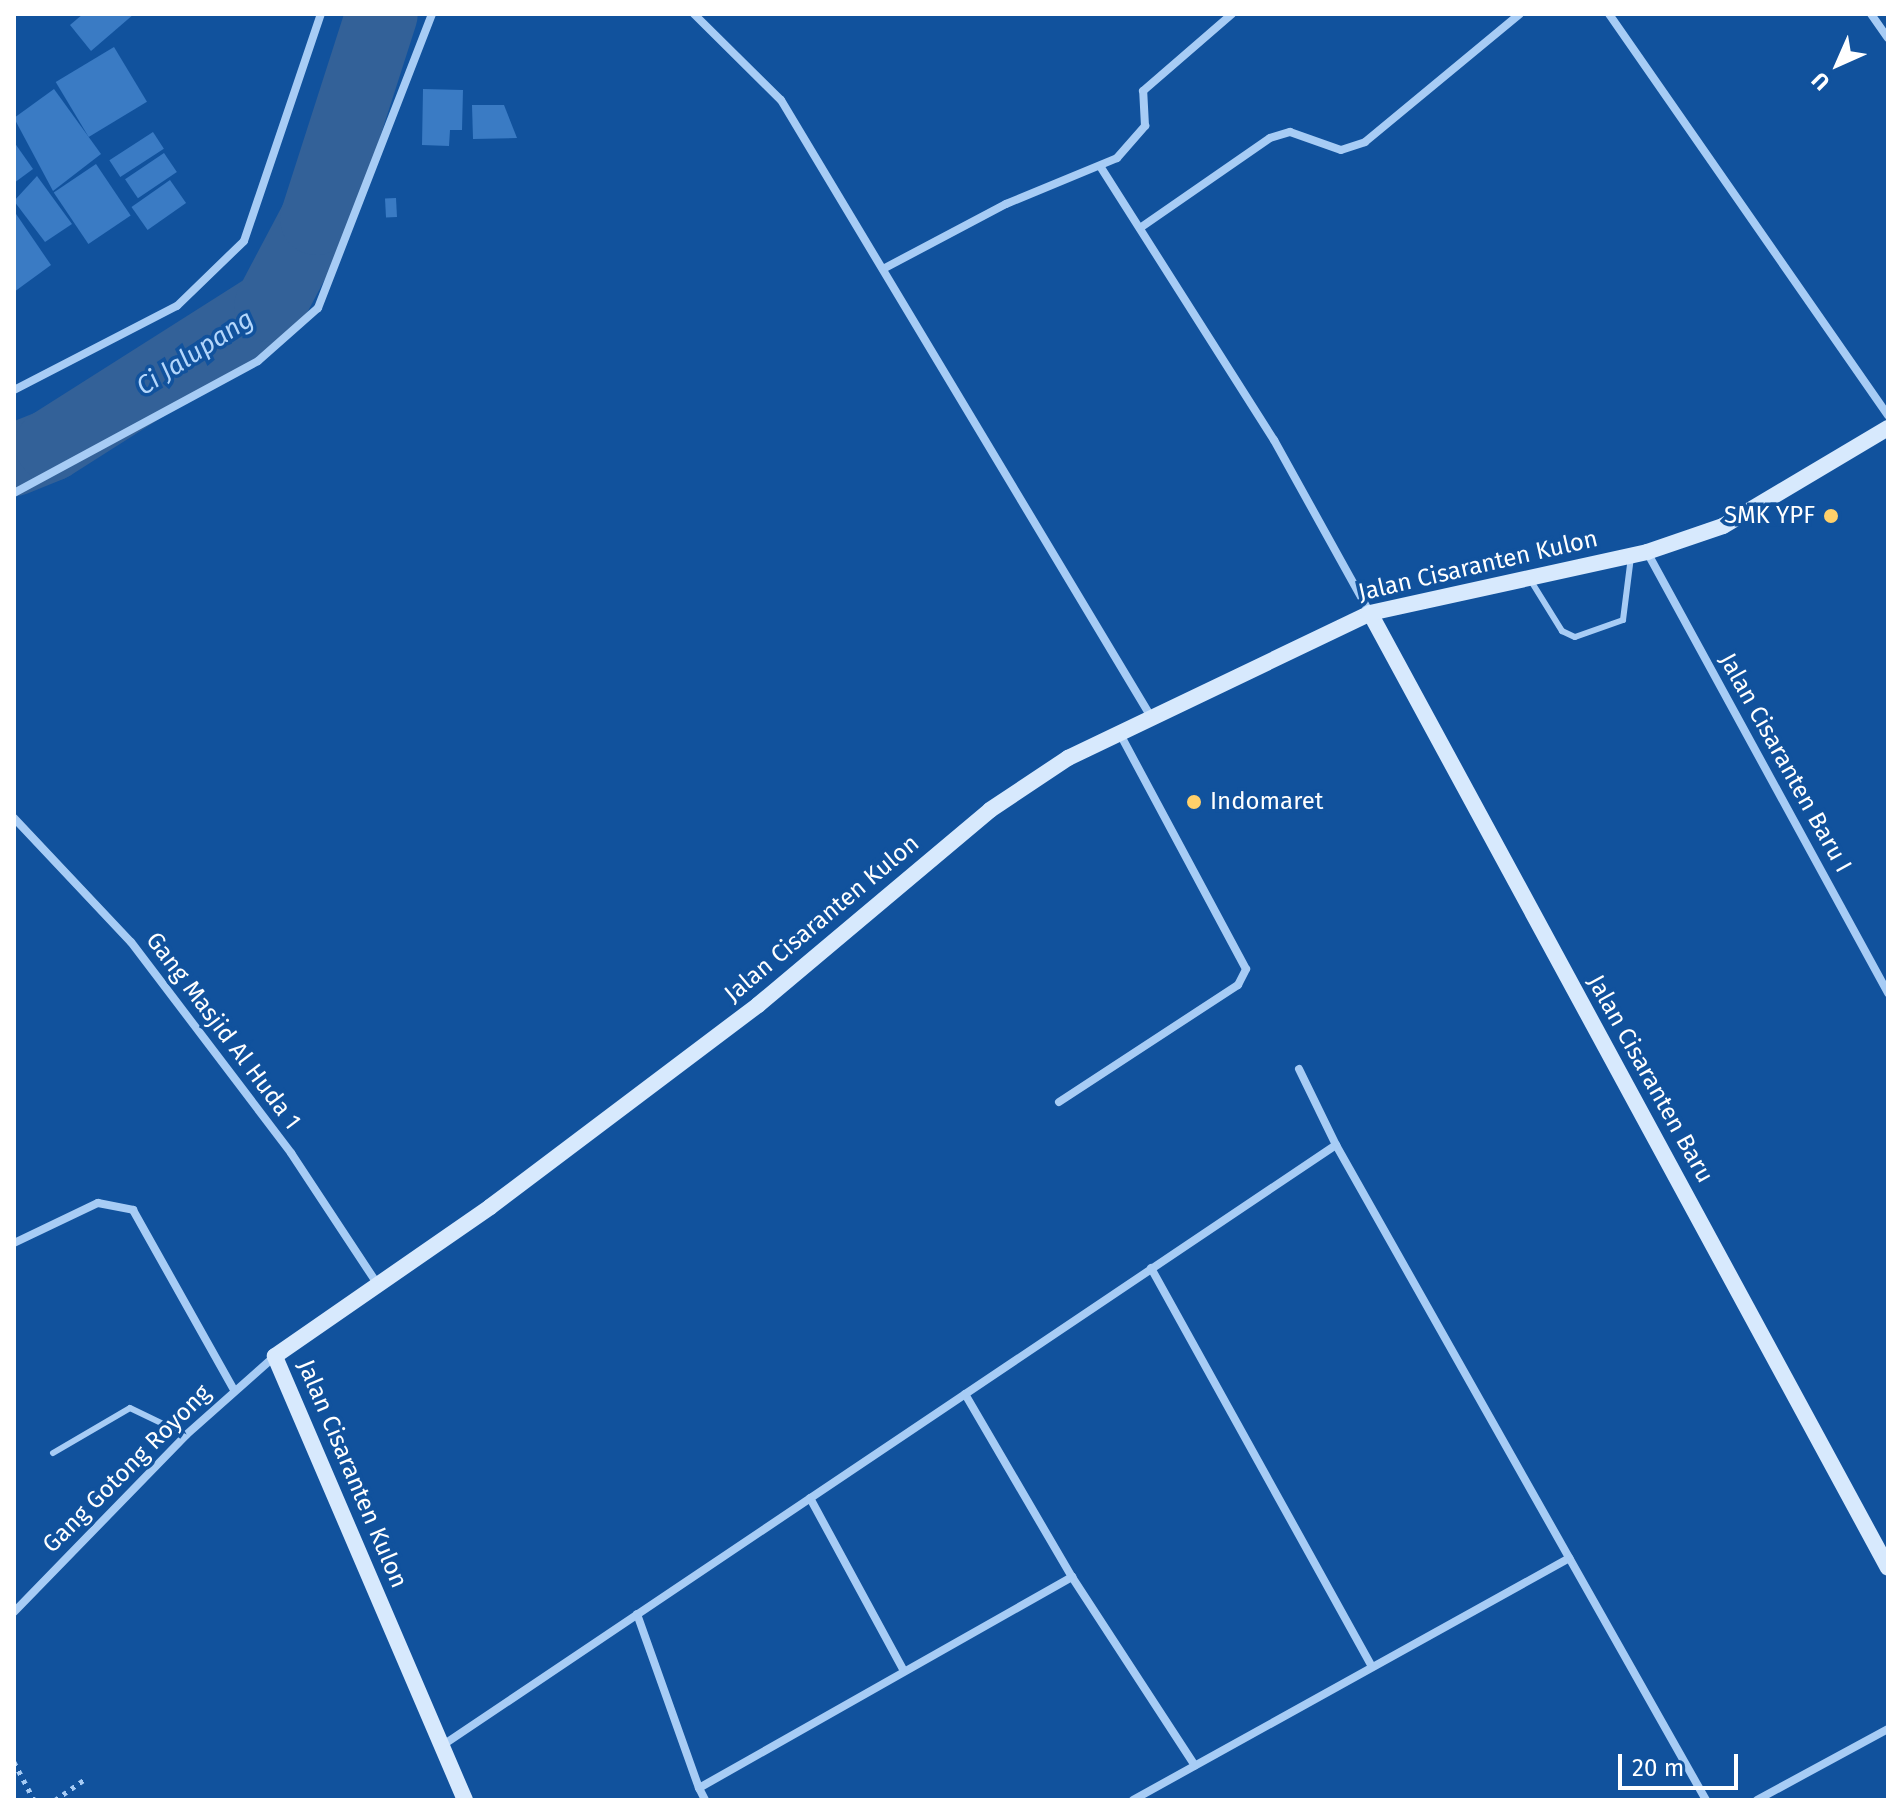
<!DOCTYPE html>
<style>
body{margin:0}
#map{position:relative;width:1902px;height:1814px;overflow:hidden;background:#11529d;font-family:"Fira Sans",sans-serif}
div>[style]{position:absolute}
.river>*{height:72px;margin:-36px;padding:0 36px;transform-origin:36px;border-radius:36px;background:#336198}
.building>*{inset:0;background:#3a7bc4;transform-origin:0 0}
.path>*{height:5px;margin-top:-2.5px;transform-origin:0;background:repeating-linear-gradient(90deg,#a7ccf5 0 4px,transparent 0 10px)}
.lane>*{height:6px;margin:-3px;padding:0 3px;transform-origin:3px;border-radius:3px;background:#a7ccf5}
.street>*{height:8px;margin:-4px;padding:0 4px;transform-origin:4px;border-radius:4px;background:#a7ccf5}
.secondary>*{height:16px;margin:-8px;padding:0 8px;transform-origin:8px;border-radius:8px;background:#d7e9fd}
.dots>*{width:22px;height:22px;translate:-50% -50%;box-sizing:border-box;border:4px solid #11529d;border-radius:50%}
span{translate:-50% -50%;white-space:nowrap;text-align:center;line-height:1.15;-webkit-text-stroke:7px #11529d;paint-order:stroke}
.poi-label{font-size:24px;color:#fff}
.right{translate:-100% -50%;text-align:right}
.left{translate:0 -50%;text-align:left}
.street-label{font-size:24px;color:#fff}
.water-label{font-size:26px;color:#b3d6fb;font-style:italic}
.frame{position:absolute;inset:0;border:16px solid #fff;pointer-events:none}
.north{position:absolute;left:1798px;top:24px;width:80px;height:80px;-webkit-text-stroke:6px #11529d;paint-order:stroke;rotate:225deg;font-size:22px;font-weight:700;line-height:32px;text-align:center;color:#fff}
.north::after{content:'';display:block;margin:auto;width:28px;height:36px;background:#fff;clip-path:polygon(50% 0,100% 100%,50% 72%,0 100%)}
.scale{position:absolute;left:1618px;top:1754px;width:120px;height:36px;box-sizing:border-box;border:4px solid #fff;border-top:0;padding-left:10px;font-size:24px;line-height:28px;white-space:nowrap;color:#fff;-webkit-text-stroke:6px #11529d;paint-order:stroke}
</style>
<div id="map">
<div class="river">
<i style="left:14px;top:460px;width:40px;rotate:-22deg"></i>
<i style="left:51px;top:445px;width:259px;rotate:-32.4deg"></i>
<i style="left:270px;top:306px;width:98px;rotate:-62.1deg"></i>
<i style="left:316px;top:219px;width:215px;rotate:-72.2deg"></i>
</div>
<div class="building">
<i style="clip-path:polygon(83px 14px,134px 14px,91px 51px,70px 25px)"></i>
<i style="left:114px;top:47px;width:64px;height:68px;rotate:59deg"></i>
<i style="clip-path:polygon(54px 89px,101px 154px,53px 191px,14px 118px)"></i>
<i style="clip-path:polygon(423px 89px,463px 90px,462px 130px,450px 130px,449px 146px,422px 145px)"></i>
<i style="clip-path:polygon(472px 105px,504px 105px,517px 138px,473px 139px)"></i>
<i style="left:153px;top:132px;width:20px;height:52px;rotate:57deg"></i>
<i style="clip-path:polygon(14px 142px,33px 169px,14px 183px)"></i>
<i style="left:164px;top:153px;width:23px;height:47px;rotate:56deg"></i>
<i style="left:96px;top:164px;width:62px;height:51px;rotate:56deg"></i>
<i style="clip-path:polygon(37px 176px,72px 224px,45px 242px,14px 201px)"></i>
<i style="left:170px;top:180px;width:28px;height:47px;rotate:55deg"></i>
<i style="left:396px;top:198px;width:19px;height:11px;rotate:87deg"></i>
<i style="clip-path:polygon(14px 211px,51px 265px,14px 292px)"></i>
</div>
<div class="path">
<i style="left:14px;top:1762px;width:43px;rotate:62.2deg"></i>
<i style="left:55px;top:1800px;width:35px;rotate:-35deg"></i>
</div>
<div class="lane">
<i style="left:1531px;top:581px;width:59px;rotate:58.2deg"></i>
<i style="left:1562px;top:631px;width:14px;rotate:25deg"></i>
<i style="left:1575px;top:637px;width:51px;rotate:-19.5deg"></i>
<i style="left:1623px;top:620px;width:64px;rotate:-82.8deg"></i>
<i style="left:53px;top:1453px;width:89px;rotate:-30.3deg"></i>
<i style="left:130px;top:1408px;width:62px;rotate:25.7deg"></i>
</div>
<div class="street">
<i style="left:694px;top:14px;width:122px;rotate:44.7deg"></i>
<i style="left:781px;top:100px;width:717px;rotate:59.04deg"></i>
<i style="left:1609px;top:14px;width:489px;rotate:55.2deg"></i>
<i style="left:1871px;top:14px;width:29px;rotate:55deg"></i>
<i style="left:1100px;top:166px;width:325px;rotate:57.6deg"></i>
<i style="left:1274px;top:440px;width:198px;rotate:61deg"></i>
<i style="left:1140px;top:228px;width:158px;rotate:-34.7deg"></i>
<i style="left:1270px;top:138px;width:21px;rotate:-17deg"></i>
<i style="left:1290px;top:132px;width:54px;rotate:19.4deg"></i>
<i style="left:1341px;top:150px;width:25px;rotate:-18deg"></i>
<i style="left:1365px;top:142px;width:201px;rotate:-39.6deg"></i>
<i style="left:883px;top:269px;width:139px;rotate:-27.9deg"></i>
<i style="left:1006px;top:204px;width:120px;rotate:-22.5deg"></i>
<i style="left:1117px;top:158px;width:43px;rotate:-48.8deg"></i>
<i style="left:1145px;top:126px;width:35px;rotate:-93deg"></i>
<i style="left:1143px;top:91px;width:118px;rotate:-40.9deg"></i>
<i style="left:14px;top:390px;width:183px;rotate:-27.3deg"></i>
<i style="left:177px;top:306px;width:93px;rotate:-44.1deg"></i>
<i style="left:244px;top:241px;width:240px;rotate:-71.3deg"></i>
<i style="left:14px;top:493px;width:277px;rotate:-28.4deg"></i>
<i style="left:258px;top:361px;width:80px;rotate:-41.5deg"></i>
<i style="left:318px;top:308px;width:315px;rotate:-68.8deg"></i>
<i style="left:1647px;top:552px;width:503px;rotate:61.34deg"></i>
<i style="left:14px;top:818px;width:170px;rotate:46.7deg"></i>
<i style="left:131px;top:942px;width:265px;rotate:52.8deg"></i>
<i style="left:291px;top:1153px;width:158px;rotate:56.6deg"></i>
<i style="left:1299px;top:1069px;width:85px;rotate:64deg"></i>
<i style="left:1059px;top:1102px;width:214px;rotate:-33.2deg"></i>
<i style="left:1238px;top:985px;width:18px;rotate:-63deg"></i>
<i style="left:1246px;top:969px;width:269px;rotate:-118.2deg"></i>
<i style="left:14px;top:1243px;width:93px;rotate:-25.5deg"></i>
<i style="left:98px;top:1203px;width:36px;rotate:11deg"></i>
<i style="left:133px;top:1210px;width:206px;rotate:60.7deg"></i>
<i style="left:1151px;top:1268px;width:456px;rotate:61deg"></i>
<i style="left:965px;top:1394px;width:212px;rotate:59.7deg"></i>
<i style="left:810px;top:1498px;width:197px;rotate:61.5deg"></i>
<i style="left:14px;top:1612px;width:247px;rotate:-45.8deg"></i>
<i style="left:186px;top:1435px;width:119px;rotate:-41.6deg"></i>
<i style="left:637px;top:1614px;width:185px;rotate:70.4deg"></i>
<i style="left:699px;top:1788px;width:429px;rotate:-29.5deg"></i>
<i style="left:1072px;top:1577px;width:225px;rotate:56.9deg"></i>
<i style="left:443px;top:1745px;width:1076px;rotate:-33.9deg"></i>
<i style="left:1336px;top:1145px;width:752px;rotate:60.54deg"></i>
<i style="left:699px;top:1788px;width:13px;rotate:63deg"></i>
<i style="left:1133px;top:1800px;width:499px;rotate:-29deg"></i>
<i style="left:1757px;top:1800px;width:149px;rotate:-28.5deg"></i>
</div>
<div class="secondary">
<i style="left:1370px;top:613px;width:1086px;rotate:61.52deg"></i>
<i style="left:465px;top:1800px;width:483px;rotate:-113.2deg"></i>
<i style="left:275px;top:1356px;width:262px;rotate:-34.7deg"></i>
<i style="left:490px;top:1207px;width:336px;rotate:-37deg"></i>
<i style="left:758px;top:1005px;width:303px;rotate:-40deg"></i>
<i style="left:990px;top:810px;width:94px;rotate:-33.7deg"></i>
<i style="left:1068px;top:758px;width:335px;rotate:-25.6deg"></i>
<i style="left:1370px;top:613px;width:284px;rotate:-12.4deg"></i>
<i style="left:1647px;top:552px;width:80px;rotate:-18.9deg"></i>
<i style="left:1723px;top:526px;width:192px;rotate:-30.7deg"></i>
</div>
<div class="dots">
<i style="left:1831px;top:516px;background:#ffd06a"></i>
<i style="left:1194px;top:802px;background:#ffd06a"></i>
</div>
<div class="poi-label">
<span class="right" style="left:1815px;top:516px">SMK YPF</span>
<span class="left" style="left:1210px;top:802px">Indomaret</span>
</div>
<div class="street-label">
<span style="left:1478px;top:566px;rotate:-13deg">Jalan Cisaranten Kulon</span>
<span style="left:1785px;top:763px;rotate:61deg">Jalan Cisaranten Baru I</span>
<span style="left:822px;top:919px;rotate:-40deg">Jalan Cisaranten Kulon</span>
<span style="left:223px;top:1031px;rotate:53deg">Gang Masjid Al Huda 1</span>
<span style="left:1650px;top:1079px;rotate:61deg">Jalan Cisaranten Baru</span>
<span style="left:127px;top:1469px;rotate:-45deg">Gang Gotong Royong</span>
<span style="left:352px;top:1474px;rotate:67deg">Jalan Cisaranten Kulon</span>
</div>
<div class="water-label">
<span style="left:195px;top:353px;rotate:-33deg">Ci Jalupang</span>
</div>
<div class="frame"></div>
<div class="north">U</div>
<div class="scale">20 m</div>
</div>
